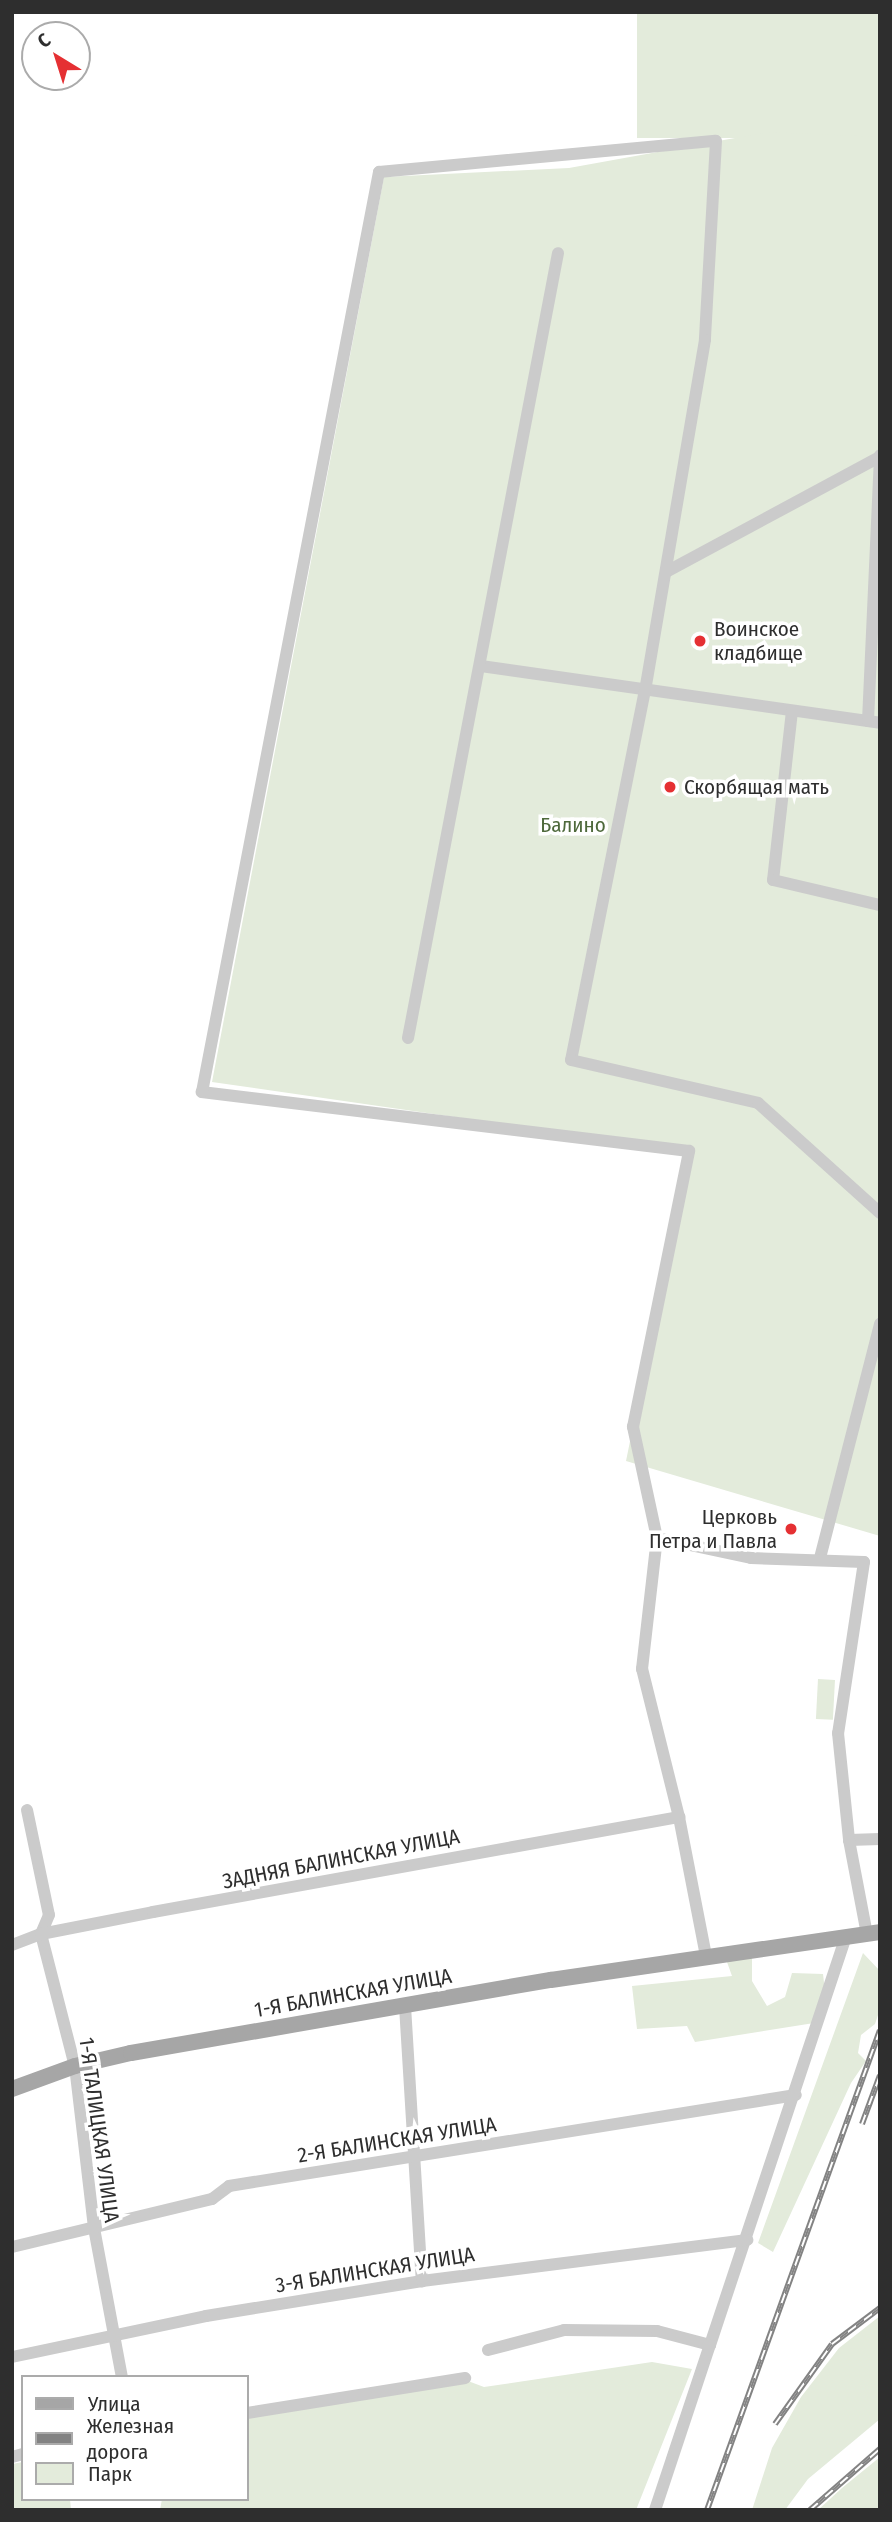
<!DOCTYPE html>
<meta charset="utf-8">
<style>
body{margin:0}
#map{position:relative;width:892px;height:2522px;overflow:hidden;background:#fff;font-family:"Fira Sans Condensed",sans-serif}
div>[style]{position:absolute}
.green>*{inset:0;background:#e3ebdb;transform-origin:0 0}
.minor>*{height:12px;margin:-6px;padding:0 6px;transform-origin:6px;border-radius:6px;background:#cbcbcb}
.major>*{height:16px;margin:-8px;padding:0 8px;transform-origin:8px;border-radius:8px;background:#a6a6a6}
.rail>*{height:6px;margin-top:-3px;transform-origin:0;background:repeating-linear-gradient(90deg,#fff 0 10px,#838383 0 20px);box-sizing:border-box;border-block:2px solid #838383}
.dots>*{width:19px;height:19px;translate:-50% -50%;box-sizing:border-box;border:4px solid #fff;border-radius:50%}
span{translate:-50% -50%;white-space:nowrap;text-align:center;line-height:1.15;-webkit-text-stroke:7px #fff;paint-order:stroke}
.poi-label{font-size:21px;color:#2e2e2e}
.left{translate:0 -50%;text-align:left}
.right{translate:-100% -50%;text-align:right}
.park-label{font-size:21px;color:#4e693b}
.street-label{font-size:21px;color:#2e2e2e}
.frame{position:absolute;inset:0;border:14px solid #2e2e2e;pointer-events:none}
.legend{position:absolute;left:21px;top:2375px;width:228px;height:126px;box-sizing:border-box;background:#fff;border:2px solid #ababab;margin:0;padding:9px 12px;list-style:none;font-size:21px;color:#2e2e2e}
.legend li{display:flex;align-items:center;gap:14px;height:35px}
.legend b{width:35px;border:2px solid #ababab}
.north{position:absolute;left:21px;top:21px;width:70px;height:70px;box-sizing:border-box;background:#fff;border:2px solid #ababab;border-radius:50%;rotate:322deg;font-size:19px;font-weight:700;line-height:28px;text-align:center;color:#2e2e2e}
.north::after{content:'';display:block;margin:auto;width:24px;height:32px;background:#e53033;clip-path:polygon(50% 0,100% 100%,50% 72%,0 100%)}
</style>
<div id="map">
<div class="green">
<i style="left:637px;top:12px;width:243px;height:126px"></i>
<i style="clip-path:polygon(768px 132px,880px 137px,880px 1536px,626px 1461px,689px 1151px,212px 1082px,384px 177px,569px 168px)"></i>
<i style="left:818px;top:1679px;width:17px;height:40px;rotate:3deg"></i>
<i style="clip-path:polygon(863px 1953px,880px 1971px,880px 2009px,875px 2024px,861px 2035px,858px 2053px,866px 2061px,851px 2083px,773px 2252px,758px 2243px)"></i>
<i style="clip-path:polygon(752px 1955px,752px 1981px,767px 2006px,785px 1997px,792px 1973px,823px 1974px,825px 1991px,814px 2023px,695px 2042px,687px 2026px,637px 2029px,632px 1986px,732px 1976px,727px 1962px)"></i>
<i style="clip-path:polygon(880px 2316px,880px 2419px,808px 2479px,785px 2510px,752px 2510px,772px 2448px,801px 2397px,839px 2348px)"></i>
<i style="clip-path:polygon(652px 2362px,692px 2369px,636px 2510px,160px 2510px,162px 2499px,247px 2499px,247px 2416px,468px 2381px,484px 2387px)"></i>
<i style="clip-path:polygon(880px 2457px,880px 2510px,818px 2510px,842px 2488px)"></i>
<i style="clip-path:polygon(23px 2462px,23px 2499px,70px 2499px,71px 2510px,12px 2510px,12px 2464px)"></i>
</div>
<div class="minor">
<i style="left:666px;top:572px;width:243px;rotate:-28.3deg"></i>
<i style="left:481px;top:666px;width:403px;rotate:8.1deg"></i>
<i style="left:792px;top:711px;width:170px;rotate:96.4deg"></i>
<i style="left:773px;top:880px;width:110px;rotate:13.2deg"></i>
<i style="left:868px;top:721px;width:266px;rotate:-87.4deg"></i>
<i style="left:408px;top:1038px;width:799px;rotate:-79.18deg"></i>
<i style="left:657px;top:1538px;width:114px;rotate:-102.2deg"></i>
<i style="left:633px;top:1427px;width:282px;rotate:-78.5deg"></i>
<i style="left:689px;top:1151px;width:491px;rotate:-173.1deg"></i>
<i style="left:202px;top:1092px;width:937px;rotate:-79.11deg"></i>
<i style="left:379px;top:172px;width:338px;rotate:-5.3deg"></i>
<i style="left:716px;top:141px;width:199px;rotate:93.2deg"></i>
<i style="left:705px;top:340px;width:355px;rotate:99.7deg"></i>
<i style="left:645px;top:690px;width:377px;rotate:101.3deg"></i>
<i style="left:571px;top:1060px;width:192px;rotate:12.9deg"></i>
<i style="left:758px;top:1103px;width:164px;rotate:42deg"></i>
<i style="left:820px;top:1558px;width:242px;rotate:-75.6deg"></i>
<i style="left:27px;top:1810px;width:107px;rotate:78.2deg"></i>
<i style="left:49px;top:1915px;width:21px;rotate:113deg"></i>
<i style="left:41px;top:1934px;width:136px;rotate:75.6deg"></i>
<i style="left:75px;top:2066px;width:163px;rotate:83.3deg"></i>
<i style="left:94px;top:2228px;width:152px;rotate:79.4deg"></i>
<i style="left:849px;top:1840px;width:31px;rotate:-2deg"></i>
<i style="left:12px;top:1945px;width:31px;rotate:-21deg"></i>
<i style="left:41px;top:1934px;width:114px;rotate:-11.1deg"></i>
<i style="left:153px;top:1912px;width:535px;rotate:-10.24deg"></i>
<i style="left:706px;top:1956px;width:142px;rotate:-101deg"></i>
<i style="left:679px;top:1817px;width:153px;rotate:-104deg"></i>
<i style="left:642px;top:1669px;width:132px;rotate:-83.5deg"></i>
<i style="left:657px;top:1538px;width:96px;rotate:12deg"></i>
<i style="left:751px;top:1558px;width:113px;rotate:2deg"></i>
<i style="left:864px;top:1562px;width:173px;rotate:98.6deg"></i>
<i style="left:838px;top:1733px;width:108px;rotate:84.1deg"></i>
<i style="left:849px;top:1840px;width:96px;rotate:79.2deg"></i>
<i style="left:405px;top:2006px;width:276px;rotate:86.5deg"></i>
<i style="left:12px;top:2247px;width:206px;rotate:-13.5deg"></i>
<i style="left:212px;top:2199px;width:21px;rotate:-37deg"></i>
<i style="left:229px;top:2186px;width:574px;rotate:-9.12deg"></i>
<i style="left:488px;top:2350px;width:79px;rotate:-14.7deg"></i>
<i style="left:564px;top:2330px;width:93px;rotate:0.6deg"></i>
<i style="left:657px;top:2331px;width:55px;rotate:14.8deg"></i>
<i style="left:710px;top:2345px;width:430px;rotate:-71.6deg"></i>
<i style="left:12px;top:2357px;width:198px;rotate:-11.9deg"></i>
<i style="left:206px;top:2316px;width:219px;rotate:-9.2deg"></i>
<i style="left:422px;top:2281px;width:328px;rotate:-7.2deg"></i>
<i style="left:247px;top:2413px;width:221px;rotate:-9.1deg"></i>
<i style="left:12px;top:2457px;width:11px;rotate:-15deg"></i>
<i style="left:655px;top:2510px;width:174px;rotate:-71.6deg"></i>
</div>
<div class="major">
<i style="left:12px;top:2089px;width:67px;rotate:-20.1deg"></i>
<i style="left:75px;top:2066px;width:57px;rotate:-13.1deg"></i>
<i style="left:131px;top:2053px;width:426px;rotate:-9.9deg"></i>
<i style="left:551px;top:1980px;width:332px;rotate:-8.3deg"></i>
</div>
<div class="rail">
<i style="left:862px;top:2124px;width:52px;rotate:-69.8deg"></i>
<i style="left:775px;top:2424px;width:98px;rotate:-54.5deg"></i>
<i style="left:832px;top:2344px;width:60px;rotate:-36.9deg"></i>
<i style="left:707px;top:2510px;width:510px;rotate:-70.18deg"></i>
<i style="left:810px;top:2510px;width:93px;rotate:-41.1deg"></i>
</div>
<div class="dots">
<i style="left:700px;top:641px;background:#e53033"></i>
<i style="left:670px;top:787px;background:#e53033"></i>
<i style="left:791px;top:1529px;background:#e53033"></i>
</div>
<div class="poi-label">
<span class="left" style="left:714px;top:641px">Воинское<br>кладбище</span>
<span class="left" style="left:684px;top:787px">Скорбящая мать</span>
<span class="right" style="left:777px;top:1529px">Церковь<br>Петра и Павла</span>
</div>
<div class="park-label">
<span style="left:573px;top:825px">Балино</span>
</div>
<div class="street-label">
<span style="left:341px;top:1859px;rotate:-11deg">ЗАДНЯЯ БАЛИНСКАЯ УЛИЦА</span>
<span style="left:353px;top:1993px;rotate:-10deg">1-Я БАЛИНСКАЯ УЛИЦА</span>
<span style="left:99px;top:2130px;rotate:82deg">1-Я ТАЛИЦКАЯ УЛИЦА</span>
<span style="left:397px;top:2140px;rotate:-9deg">2-Я БАЛИНСКАЯ УЛИЦА</span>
<span style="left:375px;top:2270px;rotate:-9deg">3-Я БАЛИНСКАЯ УЛИЦА</span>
</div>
<div class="frame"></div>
<ul class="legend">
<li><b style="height:9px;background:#a6a6a6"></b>Улица</li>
<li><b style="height:9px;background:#838383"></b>Железная дорога</li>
<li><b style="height:19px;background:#e3ebdb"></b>Парк</li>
</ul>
<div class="north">С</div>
</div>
